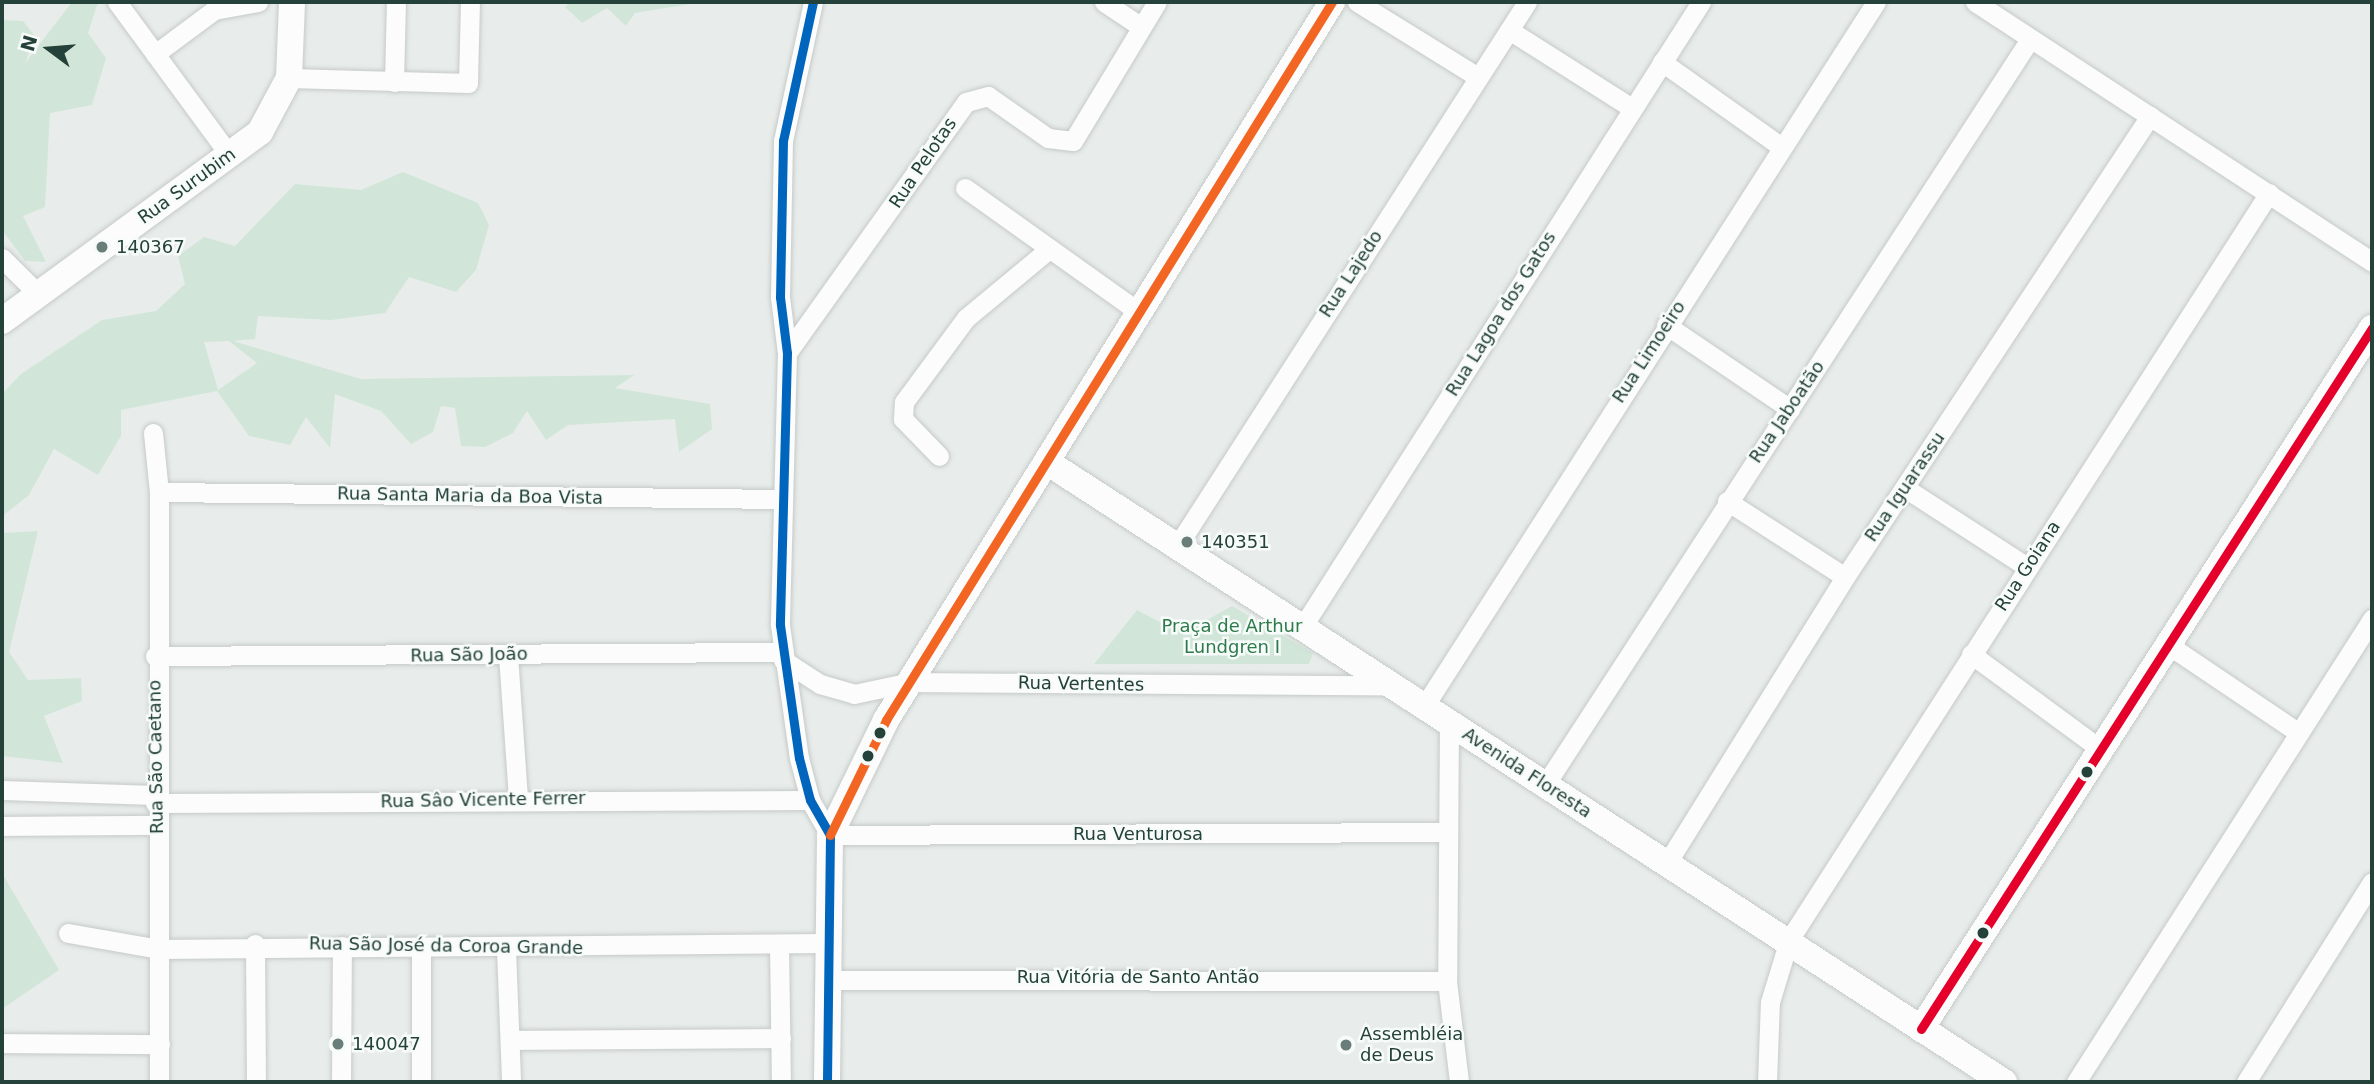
<!DOCTYPE html>
<meta charset="utf-8">
<style>
body{margin:0}
#map{position:relative;width:2374px;height:1084px;overflow:hidden;background:#e8edeb;font-family:"DejaVu Sans",sans-serif}
div>[style]{position:absolute}
.green>*{inset:0;background:#d1e6d8}
.roads{filter:drop-shadow(0 0 2px #c5cac8) drop-shadow(0 0 2px #c5cac8)}
.street>*{height:19px;margin:-9.5px;padding:0 9.5px;transform-origin:9.5px;border-radius:9.5px;background:#fcfcfc}
.secondary>*{height:26px;margin:-13px;padding:0 13px;transform-origin:13px;border-radius:13px;background:#fcfcfc}
.bus-1>*{height:9px;margin:-4.5px;padding:0 4.5px;transform-origin:4.5px;border-radius:4.5px;background:#e4002b}
.bus-2>*{height:9px;margin:-4.5px;padding:0 4.5px;transform-origin:4.5px;border-radius:4.5px;background:#0065bd}
.bus-3>*{height:9px;margin:-4.5px;padding:0 4.5px;transform-origin:4.5px;border-radius:4.5px;background:#f26522}
.dots>*{width:19px;height:19px;translate:-50% -50%;box-sizing:border-box;border:4px solid #f7fbf9;border-radius:50%}
span{translate:-50% -50%;white-space:nowrap;text-align:center;line-height:1.15;-webkit-text-stroke:5px #f7fbf9;paint-order:stroke}
.street-label{font-size:18px;color:#24423a}
.poi-label{font-size:18px;color:#24423a}
.left{translate:0 -50%;text-align:left}
.park-label{font-size:18px;color:#2d7a4b}
.frame{position:absolute;inset:0;border:4px solid #24423a;pointer-events:none}
.north{position:absolute;left:14px;top:14px;width:70px;height:70px;-webkit-text-stroke:5px #f7fbf9;paint-order:stroke;rotate:286deg;font-size:19px;font-weight:700;line-height:28px;text-align:center;color:#24423a}
.north::after{content:'';display:block;margin:auto;width:24px;height:32px;background:#24423a;clip-path:polygon(50% 0,100% 100%,50% 72%,0 100%)}
</style>
<div id="map">
<div class="green">
<i style="clip-path:polygon(72px 2px,98px 2px,88px 33px,106px 58px,92px 105px,50px 113px,45px 207px,23px 216px,46px 262px,25px 261px,2px 230px,2px 20px,23px 21px,34px 35px,26px 62px)"></i>
<i style="clip-path:polygon(570px 2px,702px 2px,635px 13px,626px 26px,607px 8px,582px 23px,565px 7px)"></i>
<i style="clip-path:polygon(evenodd,403px 172px,478px 203px,489px 225px,476px 270px,456px 292px,409px 277px,385px 313px,331px 320px,258px 316px,255px 339px,233px 341px,361px 379px,634px 375px,615px 388px,710px 404px,712px 429px,679px 452px,675px 419px,568px 425px,546px 440px,527px 411px,513px 433px,485px 447px,461px 446px,455px 408px,441px 406px,433px 432px,411px 444px,381px 411px,335px 394px,330px 448px,306px 417px,290px 445px,249px 436px,217px 391px,121px 410px,121px 436px,98px 475px,54px 449px,29px 495px,5px 514px,2px 526px,2px 394px,21px 374px,102px 320px,156px 311px,185px 284px,178px 256px,204px 237px,235px 246px,295px 184px,361px 190px,403px 172px,229px 341px,257px 363px,218px 390px,204px 342px,229px 341px)"></i>
<i style="clip-path:polygon(38px 531px,9px 652px,28px 680px,81px 678px,82px 701px,44px 716px,63px 763px,2px 756px,2px 533px)"></i>
<i style="clip-path:polygon(1232px 606px,1313px 653px,1309px 664px,1094px 664px,1137px 610px,1167px 626px,1191px 629px)"></i>
<i style="clip-path:polygon(2px 873px,59px 970px,2px 1009px)"></i>
</div>
<div class="roads">
<div class="street">
<i style="left:117px;top:2px;width:191px;rotate:53.7deg"></i>
<i style="left:813px;top:2px;width:142px;rotate:102.2deg"></i>
<i style="left:783px;top:141px;width:156px;rotate:91.1deg"></i>
<i style="left:780px;top:297px;width:56px;rotate:82.9deg"></i>
<i style="left:787px;top:353px;width:272px;rotate:91.5deg"></i>
<i style="left:780px;top:625px;width:134px;rotate:81.9deg"></i>
<i style="left:799px;top:758px;width:43px;rotate:75.3deg"></i>
<i style="left:810px;top:800px;width:40px;rotate:60.3deg"></i>
<i style="left:830px;top:835px;width:615px;rotate:-0.28deg"></i>
<i style="left:1104px;top:2px;width:43px;rotate:33.7deg"></i>
<i style="left:1357px;top:2px;width:142px;rotate:31.8deg"></i>
<i style="left:1975px;top:2px;width:475px;rotate:33.2deg"></i>
<i style="left:1509px;top:30px;width:146px;rotate:32.4deg"></i>
<i style="left:155px;top:54px;width:74px;rotate:-36.7deg"></i>
<i style="left:214px;top:10px;width:45px;rotate:-10.3deg"></i>
<i style="left:1662px;top:62px;width:145px;rotate:35.4deg"></i>
<i style="left:289px;top:78px;width:179px;rotate:1.6deg"></i>
<i style="left:468px;top:83px;width:81px;rotate:-88.6deg"></i>
<i style="left:394px;top:82px;width:80px;rotate:-88.6deg"></i>
<i style="left:965px;top:188px;width:210px;rotate:35.5deg"></i>
<i style="left:2px;top:258px;width:51px;rotate:45deg"></i>
<i style="left:1666px;top:325px;width:150px;rotate:34.1deg"></i>
<i style="left:787px;top:353px;width:308px;rotate:-54.5deg"></i>
<i style="left:966px;top:102px;width:23px;rotate:-15deg"></i>
<i style="left:988px;top:96px;width:73px;rotate:35deg"></i>
<i style="left:1048px;top:138px;width:25px;rotate:7deg"></i>
<i style="left:1073px;top:141px;width:162px;rotate:-58.9deg"></i>
<i style="left:153px;top:433px;width:59px;rotate:84.2deg"></i>
<i style="left:159px;top:492px;width:590px;rotate:90deg"></i>
<i style="left:939px;top:456px;width:52px;rotate:-134.2deg"></i>
<i style="left:903px;top:419px;width:17px;rotate:-87deg"></i>
<i style="left:904px;top:402px;width:104px;rotate:-53.6deg"></i>
<i style="left:966px;top:318px;width:108px;rotate:-39.7deg"></i>
<i style="left:1905px;top:488px;width:145px;rotate:32.9deg"></i>
<i style="left:159px;top:492px;width:622px;rotate:0.64deg"></i>
<i style="left:1727px;top:501px;width:140px;rotate:32.8deg"></i>
<i style="left:1176px;top:548px;width:649px;rotate:-57.26deg"></i>
<i style="left:1303px;top:626px;width:740px;rotate:-57.47deg"></i>
<i style="left:2167px;top:644px;width:159px;rotate:34deg"></i>
<i style="left:1971px;top:654px;width:159px;rotate:36.3deg"></i>
<i style="left:508px;top:655px;width:144px;rotate:86deg"></i>
<i style="left:155px;top:656px;width:627px;rotate:-0.37deg"></i>
<i style="left:783px;top:660px;width:44px;rotate:33deg"></i>
<i style="left:820px;top:684px;width:35px;rotate:16deg"></i>
<i style="left:854px;top:694px;width:58px;rotate:-11.9deg"></i>
<i style="left:911px;top:682px;width:478px;rotate:0.4deg"></i>
<i style="left:1425px;top:705px;width:835px;rotate:-57.32deg"></i>
<i style="left:1449px;top:722px;width:259px;rotate:90.4deg"></i>
<i style="left:1447px;top:981px;width:102px;rotate:83.2deg"></i>
<i style="left:1545px;top:785px;width:890px;rotate:-56.97deg"></i>
<i style="left:2px;top:790px;width:153px;rotate:1.9deg"></i>
<i style="left:155px;top:803px;width:655px;rotate:-0.26deg"></i>
<i style="left:2px;top:826px;width:155px;rotate:-0.4deg"></i>
<i style="left:1667px;top:863px;width:337px;rotate:-58.1deg"></i>
<i style="left:1845px;top:577px;width:553px;rotate:-56.51deg"></i>
<i style="left:68px;top:933px;width:92px;rotate:10deg"></i>
<i style="left:159px;top:949px;width:667px;rotate:-0.52deg"></i>
<i style="left:255px;top:944px;width:138px;rotate:89.6deg"></i>
<i style="left:779px;top:945px;width:137px;rotate:89.2deg"></i>
<i style="left:421px;top:949px;width:133px;rotate:90deg"></i>
<i style="left:506px;top:949px;width:133px;rotate:87.8deg"></i>
<i style="left:828px;top:980px;width:619px;rotate:0.09deg"></i>
<i style="left:510px;top:1040px;width:271px;rotate:-0.4deg"></i>
<i style="left:2px;top:1043px;width:158px;rotate:0.4deg"></i>
<i style="left:341px;top:1082px;width:136px;rotate:-89.6deg"></i>
<i style="left:1767px;top:1082px;width:80px;rotate:-87.9deg"></i>
<i style="left:1770px;top:1002px;width:65px;rotate:-73deg"></i>
<i style="left:1789px;top:940px;width:888px;rotate:-57.28deg"></i>
<i style="left:2076px;top:1082px;width:550px;rotate:-57.41deg"></i>
<i style="left:2246px;top:1082px;width:236px;rotate:-57.8deg"></i>
</div>
<div class="secondary">
<i style="left:2px;top:321px;width:320px;rotate:-36.2deg"></i>
<i style="left:260px;top:132px;width:61px;rotate:-61.8deg"></i>
<i style="left:289px;top:78px;width:76px;rotate:-87.7deg"></i>
<i style="left:1050px;top:464px;width:1137px;rotate:32.94deg"></i>
<i style="left:1921px;top:1029px;width:834px;rotate:-57.24deg"></i>
<i style="left:827px;top:1082px;width:247px;rotate:-89.3deg"></i>
<i style="left:830px;top:835px;width:128px;rotate:-64deg"></i>
<i style="left:886px;top:720px;width:845px;rotate:-58.15deg"></i>
</div>
</div>
<div class="bus-1">
<i style="left:1921px;top:1029px;width:834px;rotate:-57.24deg"></i>
</div>
<div class="bus-2">
<i style="left:813px;top:2px;width:142px;rotate:102.2deg"></i>
<i style="left:783px;top:141px;width:156px;rotate:91.1deg"></i>
<i style="left:780px;top:297px;width:56px;rotate:82.9deg"></i>
<i style="left:787px;top:353px;width:272px;rotate:91.5deg"></i>
<i style="left:780px;top:625px;width:134px;rotate:81.9deg"></i>
<i style="left:799px;top:758px;width:43px;rotate:75.3deg"></i>
<i style="left:810px;top:800px;width:40px;rotate:60.3deg"></i>
<i style="left:830px;top:835px;width:247px;rotate:90.7deg"></i>
</div>
<div class="bus-3">
<i style="left:830px;top:835px;width:128px;rotate:-64deg"></i>
<i style="left:886px;top:720px;width:845px;rotate:-58.15deg"></i>
</div>
<div class="dots">
<i style="left:102px;top:247px;background:#697e78"></i>
<i style="left:1187px;top:542px;background:#697e78"></i>
<i style="left:880px;top:733px;background:#24423a"></i>
<i style="left:868px;top:756px;background:#24423a"></i>
<i style="left:2087px;top:772px;background:#24423a"></i>
<i style="left:1983px;top:933px;background:#24423a"></i>
<i style="left:338px;top:1044px;background:#697e78"></i>
<i style="left:1346px;top:1045px;background:#697e78"></i>
</div>
<div class="street-label">
<span style="left:923px;top:163px;rotate:-56deg">Rua Pelotas</span>
<span style="left:187px;top:186px;rotate:-36deg">Rua Surubim</span>
<span style="left:1351px;top:274px;rotate:-57deg">Rua Lajedo</span>
<span style="left:1501px;top:314px;rotate:-58deg">Rua Lagoa dos Gatos</span>
<span style="left:1649px;top:352px;rotate:-57deg">Rua Limoeiro</span>
<span style="left:1787px;top:412px;rotate:-56deg">Rua Jaboatão</span>
<span style="left:1905px;top:487px;rotate:-56deg">Rua Iguarassu</span>
<span style="left:470px;top:496px;rotate:1deg">Rua Santa Maria da Boa Vista</span>
<span style="left:2028px;top:566px;rotate:-57deg">Rua Goiana</span>
<span style="left:469px;top:655px;rotate:-1deg">Rua São João</span>
<span style="left:1081px;top:684px;rotate:1deg">Rua Vertentes</span>
<span style="left:156px;top:757px;rotate:-91deg">Rua São Caetano</span>
<span style="left:1527px;top:773px;rotate:33deg">Avenida Floresta</span>
<span style="left:483px;top:800px;rotate:-1deg">Rua Sâo Vicente Ferrer</span>
<span style="left:1138px;top:834px">Rua Venturosa</span>
<span style="left:446px;top:946px;rotate:1deg">Rua São José da Coroa Grande</span>
<span style="left:1138px;top:977px">Rua Vitória de Santo Antão</span>
</div>
<div class="poi-label">
<span class="left" style="left:116px;top:247px">140367</span>
<span class="left" style="left:1201px;top:542px">140351</span>
<span class="left" style="left:1360px;top:1045px">Assembléia<br>de Deus</span>
<span class="left" style="left:352px;top:1044px">140047</span>
</div>
<div class="park-label">
<span style="left:1232px;top:637px">Praça de Arthur<br>Lundgren I</span>
</div>
<div class="frame"></div>
<div class="north">N</div>
</div>
